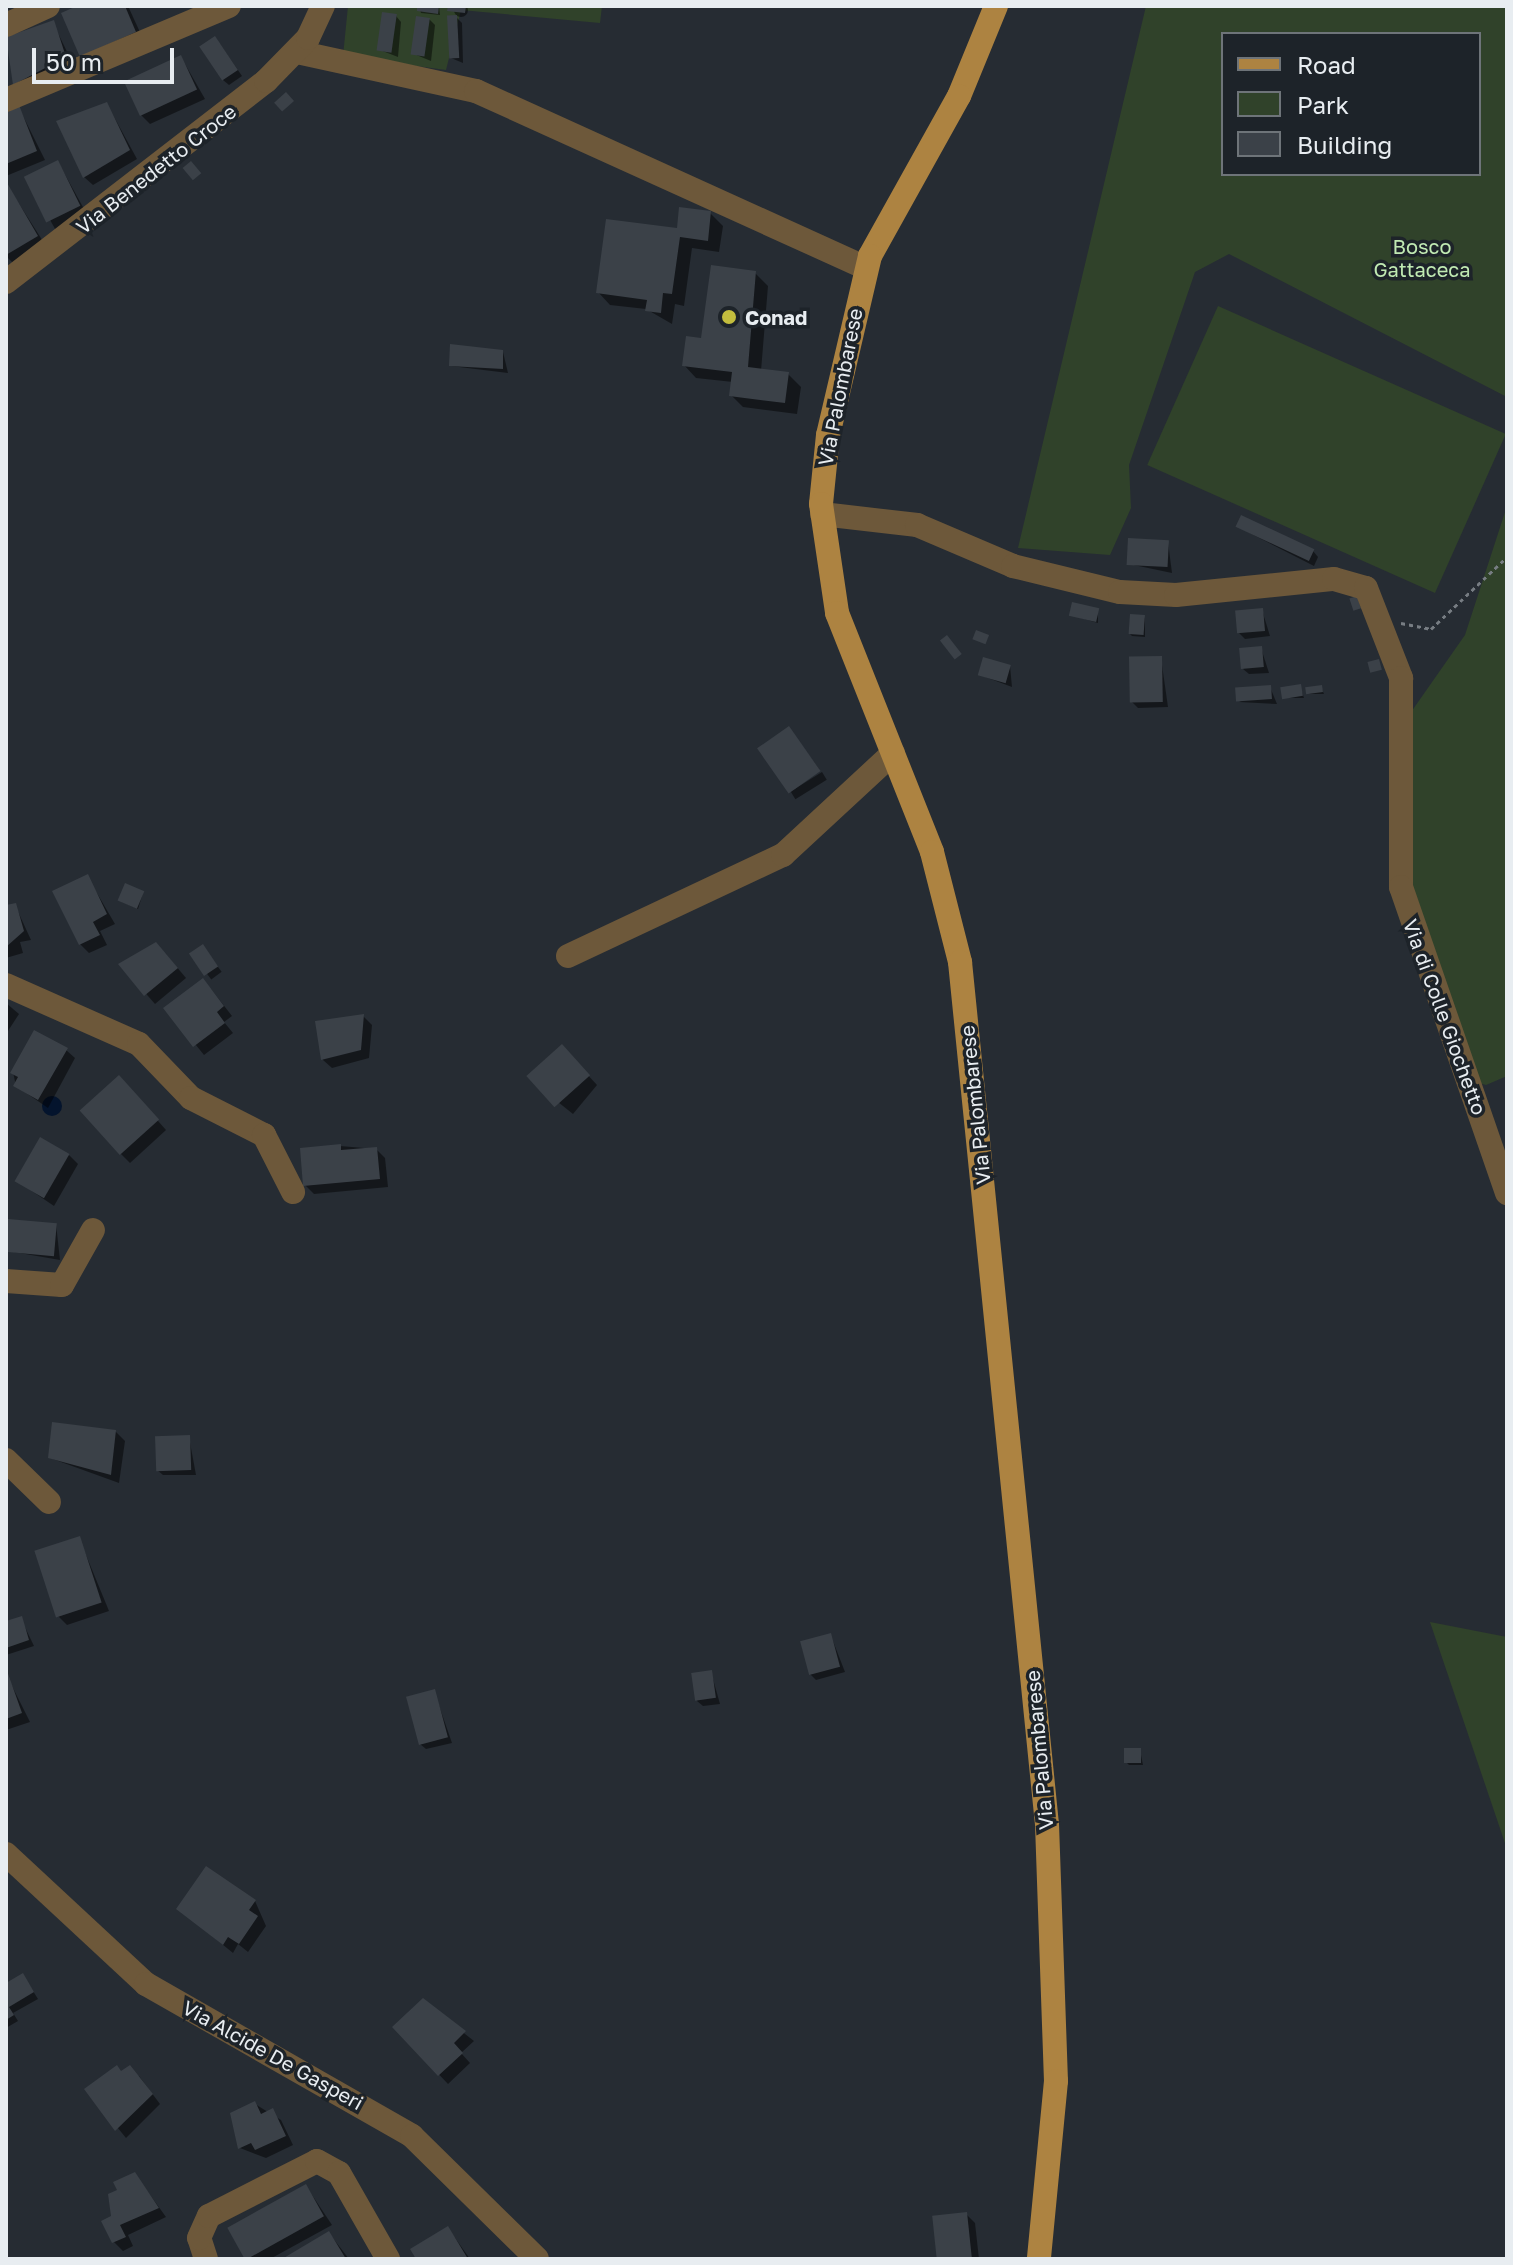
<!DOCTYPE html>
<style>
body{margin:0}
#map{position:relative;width:1513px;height:2265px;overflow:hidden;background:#262c33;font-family:"Golos Text",sans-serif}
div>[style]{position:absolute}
.green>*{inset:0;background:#30422a;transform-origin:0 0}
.water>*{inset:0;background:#04142d}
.round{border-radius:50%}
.shadow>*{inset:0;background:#0007;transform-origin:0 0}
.building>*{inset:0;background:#3b4148;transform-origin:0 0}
.path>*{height:3px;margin-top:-1.5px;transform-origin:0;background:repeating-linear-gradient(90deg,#777d83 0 4px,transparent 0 8px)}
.minor>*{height:24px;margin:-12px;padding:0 12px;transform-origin:12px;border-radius:12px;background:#6d583a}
.major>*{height:24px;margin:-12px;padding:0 12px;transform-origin:12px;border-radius:12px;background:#ad8341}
.dots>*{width:22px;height:22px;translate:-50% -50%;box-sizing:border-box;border:4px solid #1d2329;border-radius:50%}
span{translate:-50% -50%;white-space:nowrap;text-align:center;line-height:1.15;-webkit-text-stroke:7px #1d2329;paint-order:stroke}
.street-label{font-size:20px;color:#e8edf1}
.park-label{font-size:20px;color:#c0e9b2}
.poi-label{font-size:20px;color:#e8edf1;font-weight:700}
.left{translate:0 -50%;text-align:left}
.frame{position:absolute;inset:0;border:8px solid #e8edf1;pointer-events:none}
.legend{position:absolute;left:1221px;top:32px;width:260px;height:144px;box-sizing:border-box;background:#1d2329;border:2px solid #6e7479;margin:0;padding:10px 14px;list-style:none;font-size:24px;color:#e8edf1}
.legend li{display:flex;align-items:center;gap:16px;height:40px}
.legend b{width:40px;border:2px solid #6e7479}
.scale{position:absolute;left:32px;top:48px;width:142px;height:36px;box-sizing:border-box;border:4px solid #e8edf1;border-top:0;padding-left:10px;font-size:24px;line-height:28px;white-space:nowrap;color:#e8edf1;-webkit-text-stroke:6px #1d2329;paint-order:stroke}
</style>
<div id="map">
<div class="green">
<i style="clip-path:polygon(348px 6px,602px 6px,600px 23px,461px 10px,446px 70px,343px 56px)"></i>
<i style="clip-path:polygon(evenodd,1146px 6px,1507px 6px,1507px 397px,1229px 254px,1195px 272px,1129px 465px,1131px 508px,1110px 555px,1018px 548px,1146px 6px,1223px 34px,1479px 34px,1479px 174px,1223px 174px,1223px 34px)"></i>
<i style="left:1218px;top:306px;width:315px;height:174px;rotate:24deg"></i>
<i style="clip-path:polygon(1507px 506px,1507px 1076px,1486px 1085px,1465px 1079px,1394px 877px,1402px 725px,1465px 635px)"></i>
<i style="clip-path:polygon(1430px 1622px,1507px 1637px,1507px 1849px)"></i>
</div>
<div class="water">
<i class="round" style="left:42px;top:1096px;width:20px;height:20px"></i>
</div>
<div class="shadow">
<i class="round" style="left:454px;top:3px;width:14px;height:14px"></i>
<i style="clip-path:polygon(82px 6px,128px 6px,144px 41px,90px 65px)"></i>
<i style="clip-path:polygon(419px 6px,439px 6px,440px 15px,421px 13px)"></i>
<i style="clip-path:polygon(396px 16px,401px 22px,398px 57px,380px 50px)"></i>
<i style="clip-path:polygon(456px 17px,462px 23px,463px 63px,451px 58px)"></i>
<i style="clip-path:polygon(429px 19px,435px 25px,431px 61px,414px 54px)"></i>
<i style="clip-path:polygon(53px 23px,74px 66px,15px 84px,6px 39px)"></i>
<i style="clip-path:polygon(220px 44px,242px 76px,229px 85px,223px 80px)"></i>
<i style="clip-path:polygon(181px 57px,205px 99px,150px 124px,141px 115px)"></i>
<i style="clip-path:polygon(107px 104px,137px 159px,93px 185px,84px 177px)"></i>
<i style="clip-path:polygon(19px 108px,45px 160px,6px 176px,6px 113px)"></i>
<i style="left:58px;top:162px;width:60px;height:35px;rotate:61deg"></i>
<i style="clip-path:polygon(7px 185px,46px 246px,14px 264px,6px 256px)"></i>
<i style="clip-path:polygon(710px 213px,723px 226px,719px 252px,692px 248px,684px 306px,675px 304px,672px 324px,646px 309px,610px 305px,598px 292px)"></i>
<i style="clip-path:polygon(755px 273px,768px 286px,761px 371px,788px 374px,801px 387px,797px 414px,743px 407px,731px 395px,733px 382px,696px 378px,684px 365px)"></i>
<i style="clip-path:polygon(503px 352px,508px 373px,451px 366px)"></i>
<i style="clip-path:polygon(1238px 527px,1313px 551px,1318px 557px,1314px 566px)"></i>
<i style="clip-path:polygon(1168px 542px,1172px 573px,1129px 564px)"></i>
<i style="clip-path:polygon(1098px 610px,1098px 623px,1071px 615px)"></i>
<i style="clip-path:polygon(1262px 610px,1270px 636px,1245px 639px,1239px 633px)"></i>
<i style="clip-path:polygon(1145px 617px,1145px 637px,1132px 636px,1130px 634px)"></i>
<i style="clip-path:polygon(1261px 648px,1269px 673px,1249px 674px,1243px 669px)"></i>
<i style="clip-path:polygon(1161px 658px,1168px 707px,1138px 708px,1132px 702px)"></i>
<i style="clip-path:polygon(1010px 666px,1012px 687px,980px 675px)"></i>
<i style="clip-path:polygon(1300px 686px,1304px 698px,1284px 698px)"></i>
<i style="clip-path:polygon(1270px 687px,1277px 704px,1239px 702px)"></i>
<i style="clip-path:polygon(1321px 687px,1324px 694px,1308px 694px)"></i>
<i style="clip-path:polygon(789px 728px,819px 769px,788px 790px)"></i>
<i style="left:822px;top:772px;width:9px;height:37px;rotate:58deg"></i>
<i style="clip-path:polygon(87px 876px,115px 924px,100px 931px,107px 945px,89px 953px,80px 944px)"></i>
<i style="clip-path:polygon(143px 893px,138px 909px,122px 902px)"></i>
<i style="clip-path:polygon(15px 905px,31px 940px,20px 942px,23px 953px,6px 958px,6px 908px)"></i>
<i style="left:203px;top:947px;width:31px;height:13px;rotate:53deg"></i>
<i style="clip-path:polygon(165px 953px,186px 978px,155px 1004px,121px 965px)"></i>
<i style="clip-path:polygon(211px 989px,232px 1016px,224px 1022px,233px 1033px,204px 1055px,166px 1008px)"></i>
<i style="clip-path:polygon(6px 1003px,19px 1014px,6px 1034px)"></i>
<i style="clip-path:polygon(363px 1016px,372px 1025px,369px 1058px,332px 1068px,323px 1060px,318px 1023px)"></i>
<i style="clip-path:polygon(562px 1047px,597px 1085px,573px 1114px,543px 1090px)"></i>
<i style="clip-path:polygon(66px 1050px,75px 1058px,48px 1108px,16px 1086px,13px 1072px)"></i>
<i style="clip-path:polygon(128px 1087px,166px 1130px,130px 1163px,121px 1154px)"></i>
<i style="clip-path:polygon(340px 1146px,376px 1149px,385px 1158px,388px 1187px,314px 1194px,305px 1185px)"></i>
<i style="clip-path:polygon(69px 1155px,78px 1164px,54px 1206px,17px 1181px)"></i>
<i style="clip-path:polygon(56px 1224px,60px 1260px,8px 1251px)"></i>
<i style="clip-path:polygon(116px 1432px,125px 1441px,119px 1483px,50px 1458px)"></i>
<i style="clip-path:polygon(189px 1437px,196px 1475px,163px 1475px,157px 1470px)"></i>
<i style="clip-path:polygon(79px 1538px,109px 1611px,67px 1625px,58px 1616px)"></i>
<i style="clip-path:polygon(21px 1619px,34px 1646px,6px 1655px,6px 1624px)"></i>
<i style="clip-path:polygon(831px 1636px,845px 1672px,816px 1680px,810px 1674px)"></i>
<i style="clip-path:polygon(711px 1672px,720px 1704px,703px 1706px,697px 1701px)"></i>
<i style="clip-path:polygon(6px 1674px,30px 1722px,6px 1730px)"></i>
<i style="clip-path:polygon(434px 1691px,452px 1743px,426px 1749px,420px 1744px)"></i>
<i style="clip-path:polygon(1140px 1750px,1143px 1765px,1129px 1765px,1127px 1763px)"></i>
<i style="clip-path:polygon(255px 1901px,266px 1926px,248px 1952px,238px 1944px,233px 1953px,179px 1909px)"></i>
<i style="clip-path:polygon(23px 1975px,38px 1999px,13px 2013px,18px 2021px,6px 2028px,6px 1985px)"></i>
<i style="clip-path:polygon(423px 2001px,474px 2041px,461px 2053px,470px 2063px,448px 2084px,395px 2028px)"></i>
<i style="clip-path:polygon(122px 2073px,139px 2076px,160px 2104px,126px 2138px,87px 2090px)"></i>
<i style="clip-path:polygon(255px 2104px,281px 2120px,293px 2145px,266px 2158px,240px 2148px)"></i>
<i style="clip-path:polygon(135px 2174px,166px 2217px,128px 2235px,133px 2246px,123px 2251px,114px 2242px,113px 2217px,119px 2191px)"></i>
<i style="clip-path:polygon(306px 2186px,332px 2225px,270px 2259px,247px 2259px,230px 2229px)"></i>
<i style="clip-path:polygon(966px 2214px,975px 2223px,979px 2259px,938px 2259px)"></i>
<i style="clip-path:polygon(448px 2228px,470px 2259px,418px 2259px)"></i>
<i style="clip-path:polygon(329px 2233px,349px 2259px,285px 2259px)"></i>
</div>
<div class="building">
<i style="clip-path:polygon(77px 6px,125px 6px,136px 32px,80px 57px,61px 13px)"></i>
<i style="clip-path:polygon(417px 6px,439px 6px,438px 14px,417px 11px)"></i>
<i style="clip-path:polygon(448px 6px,466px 6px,465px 13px,447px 11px)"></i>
<i style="left:382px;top:12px;width:15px;height:39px;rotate:8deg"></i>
<i style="left:457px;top:15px;width:43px;height:10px;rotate:87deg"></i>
<i style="left:416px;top:16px;width:14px;height:39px;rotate:8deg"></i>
<i style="clip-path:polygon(54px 20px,66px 57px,13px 85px,6px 37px)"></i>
<i style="left:215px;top:36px;width:41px;height:19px;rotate:56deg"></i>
<i style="left:181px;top:55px;width:38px;height:63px;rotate:65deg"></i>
<i style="left:286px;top:92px;width:12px;height:16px;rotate:48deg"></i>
<i style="clip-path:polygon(107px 102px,130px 150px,83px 178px,56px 121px)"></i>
<i style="clip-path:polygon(19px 105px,37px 151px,6px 164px,6px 110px)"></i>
<i style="left:58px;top:160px;width:51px;height:38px;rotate:64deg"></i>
<i style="left:191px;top:161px;width:16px;height:11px;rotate:50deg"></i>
<i style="clip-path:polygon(6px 181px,38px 236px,6px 255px)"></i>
<i style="clip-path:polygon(679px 207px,711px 211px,708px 241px,680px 237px,672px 294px,663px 293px,661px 313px,645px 311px,647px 300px,596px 293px,606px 219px,677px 228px)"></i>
<i style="clip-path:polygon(711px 265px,756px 271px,748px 367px,789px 372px,785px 403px,729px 396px,732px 372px,682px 366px,686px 336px,701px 338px)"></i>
<i style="clip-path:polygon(450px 344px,503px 350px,503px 369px,449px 366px)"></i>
<i style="left:1241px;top:515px;width:81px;height:13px;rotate:25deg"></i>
<i style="left:1128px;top:538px;width:41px;height:27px;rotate:3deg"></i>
<i style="left:1357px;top:596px;width:13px;height:8px;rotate:72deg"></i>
<i style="left:1072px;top:602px;width:28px;height:14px;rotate:13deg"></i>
<i style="left:1263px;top:608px;width:23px;height:28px;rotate:85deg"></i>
<i style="left:1130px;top:614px;width:15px;height:20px;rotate:4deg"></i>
<i style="left:976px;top:630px;width:14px;height:10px;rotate:21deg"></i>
<i style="left:947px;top:635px;width:24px;height:9px;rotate:52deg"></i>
<i style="left:1262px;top:646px;width:21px;height:23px;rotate:85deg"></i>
<i style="left:1162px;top:656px;width:46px;height:33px;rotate:89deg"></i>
<i style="left:983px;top:657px;width:29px;height:19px;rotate:16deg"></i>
<i style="left:1379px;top:659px;width:11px;height:12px;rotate:75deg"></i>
<i style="left:1301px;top:684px;width:12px;height:21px;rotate:81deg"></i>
<i style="left:1271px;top:685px;width:14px;height:36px;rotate:86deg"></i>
<i style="left:1322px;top:685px;width:7px;height:17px;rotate:82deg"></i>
<i style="left:789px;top:726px;width:55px;height:39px;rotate:55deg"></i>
<i style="clip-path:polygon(88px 874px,107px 914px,93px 922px,100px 935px,79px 945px,52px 891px)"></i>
<i style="left:125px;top:883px;width:21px;height:19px;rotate:23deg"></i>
<i style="clip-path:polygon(16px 903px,24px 931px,6px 947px,6px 905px)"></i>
<i style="clip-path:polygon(156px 942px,178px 968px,144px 996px,118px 964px)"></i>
<i style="left:203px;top:944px;width:27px;height:17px;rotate:56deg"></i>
<i style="clip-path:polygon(203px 978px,224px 1006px,217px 1012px,225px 1023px,193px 1047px,163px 1008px)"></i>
<i style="clip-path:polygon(364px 1014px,361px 1050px,321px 1060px,315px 1021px)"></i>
<i style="clip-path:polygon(34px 1030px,68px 1048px,38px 1100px,13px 1086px,18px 1077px,10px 1073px)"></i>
<i style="left:562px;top:1044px;width:42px;height:48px;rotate:48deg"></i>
<i style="left:119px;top:1075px;width:60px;height:53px;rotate:48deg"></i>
<i style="left:40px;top:1137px;width:34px;height:51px;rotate:30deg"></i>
<i style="clip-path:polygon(341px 1144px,341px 1150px,377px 1147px,380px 1179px,303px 1186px,300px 1148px)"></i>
<i style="left:8px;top:1219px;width:49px;height:33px;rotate:5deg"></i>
<i style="clip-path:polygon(52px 1422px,116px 1430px,111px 1475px,48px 1458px)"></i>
<i style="left:190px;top:1435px;width:35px;height:35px;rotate:88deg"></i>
<i style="left:80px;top:1536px;width:70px;height:48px;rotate:72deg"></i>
<i style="clip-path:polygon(22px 1616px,29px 1640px,6px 1648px,6px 1621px)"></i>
<i style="left:831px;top:1633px;width:35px;height:32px;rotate:75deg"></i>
<i style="clip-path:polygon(6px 1668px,22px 1713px,6px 1719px)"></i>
<i style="left:712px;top:1670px;width:28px;height:21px;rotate:82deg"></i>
<i style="left:435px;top:1689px;width:50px;height:30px;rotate:75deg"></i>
<i style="left:1141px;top:1748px;width:15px;height:17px;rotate:90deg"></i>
<i style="clip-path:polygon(206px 1866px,256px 1900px,249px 1910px,258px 1916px,239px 1944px,228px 1937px,223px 1945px,176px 1909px)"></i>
<i style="clip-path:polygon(23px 1973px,34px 1992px,9px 2007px,14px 2015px,6px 2020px,6px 1983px)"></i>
<i style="clip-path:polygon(423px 1998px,466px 2031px,454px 2043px,463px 2053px,438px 2076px,392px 2027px)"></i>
<i style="clip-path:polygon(117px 2065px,121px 2071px,130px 2065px,153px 2094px,115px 2131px,84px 2089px)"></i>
<i style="clip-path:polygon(255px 2101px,261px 2114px,273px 2108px,286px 2136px,255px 2150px,251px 2143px,238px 2149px,230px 2113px)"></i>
<i style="clip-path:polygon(135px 2172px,159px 2208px,120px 2225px,126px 2237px,112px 2243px,101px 2221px,111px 2216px,108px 2194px,117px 2190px,113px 2182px)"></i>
<i style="left:306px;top:2184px;width:37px;height:90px;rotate:61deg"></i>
<i style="left:967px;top:2212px;width:47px;height:35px;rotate:84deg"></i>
<i style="clip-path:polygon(448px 2226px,468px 2259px,416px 2259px,410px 2249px)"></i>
<i style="clip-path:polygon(329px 2231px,346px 2259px,282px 2259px)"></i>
</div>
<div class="path">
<i style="left:1401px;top:623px;width:31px;rotate:11deg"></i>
<i style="left:1431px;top:629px;width:105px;rotate:-43.5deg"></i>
</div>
<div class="minor">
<i style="left:6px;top:25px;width:46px;rotate:-24.3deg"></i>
<i style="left:297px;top:52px;width:183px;rotate:12.3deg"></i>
<i style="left:476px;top:91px;width:428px;rotate:24.4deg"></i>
<i style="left:6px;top:100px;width:242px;rotate:-22.9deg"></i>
<i style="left:6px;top:282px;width:329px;rotate:-37.7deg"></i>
<i style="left:266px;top:81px;width:60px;rotate:-45.7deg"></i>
<i style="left:308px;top:38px;width:35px;rotate:-65deg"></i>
<i style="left:822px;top:514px;width:96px;rotate:6.6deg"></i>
<i style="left:917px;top:525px;width:104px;rotate:23.1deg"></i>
<i style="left:1013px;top:566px;width:110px;rotate:13.7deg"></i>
<i style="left:1120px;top:592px;width:56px;rotate:3.1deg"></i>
<i style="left:1176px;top:595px;width:159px;rotate:-5.8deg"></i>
<i style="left:1334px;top:579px;width:33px;rotate:16deg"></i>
<i style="left:1366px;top:588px;width:97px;rotate:68.7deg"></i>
<i style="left:1401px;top:678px;width:209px;rotate:90deg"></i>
<i style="left:1401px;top:887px;width:324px;rotate:70.9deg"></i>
<i style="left:568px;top:956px;width:238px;rotate:-25.2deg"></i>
<i style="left:783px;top:855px;width:150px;rotate:-42.8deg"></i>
<i style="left:6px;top:985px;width:145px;rotate:23.9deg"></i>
<i style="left:139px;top:1044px;width:75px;rotate:46.1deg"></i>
<i style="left:191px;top:1098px;width:82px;rotate:26.9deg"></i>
<i style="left:264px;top:1135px;width:64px;rotate:63deg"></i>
<i style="left:6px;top:1281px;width:56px;rotate:4.1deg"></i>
<i style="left:62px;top:1285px;width:63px;rotate:-60.6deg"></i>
<i style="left:6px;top:1460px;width:60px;rotate:44.3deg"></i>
<i style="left:6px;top:1854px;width:191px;rotate:42.9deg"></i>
<i style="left:146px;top:1984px;width:306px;rotate:29.7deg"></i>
<i style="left:412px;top:2136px;width:175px;rotate:44.5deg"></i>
<i style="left:206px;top:2259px;width:22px;rotate:-108deg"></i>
<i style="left:199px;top:2238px;width:24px;rotate:-66deg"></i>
<i style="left:209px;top:2216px;width:121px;rotate:-27deg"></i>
<i style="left:317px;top:2161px;width:25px;rotate:29deg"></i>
<i style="left:339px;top:2173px;width:99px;rotate:60.3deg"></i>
</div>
<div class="major">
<i style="left:996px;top:6px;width:97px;rotate:112.3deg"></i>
<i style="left:959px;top:96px;width:183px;rotate:119.1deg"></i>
<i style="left:870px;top:256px;width:184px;rotate:103.2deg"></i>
<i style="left:828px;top:435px;width:69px;rotate:95.8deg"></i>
<i style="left:821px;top:504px;width:110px;rotate:81.6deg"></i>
<i style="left:837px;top:613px;width:257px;rotate:68.3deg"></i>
<i style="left:932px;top:852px;width:114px;rotate:75.7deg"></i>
<i style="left:960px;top:962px;width:866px;rotate:84.24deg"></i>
<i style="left:1047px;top:1824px;width:257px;rotate:88deg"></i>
<i style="left:1056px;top:2081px;width:179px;rotate:95.5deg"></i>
</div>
<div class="dots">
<i style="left:729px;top:317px;background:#c3bd3e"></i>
</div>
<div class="street-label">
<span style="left:156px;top:169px;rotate:-38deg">Via Benedetto Croce</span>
<span style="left:840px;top:387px;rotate:-79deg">Via Palombarese</span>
<span style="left:1445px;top:1017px;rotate:70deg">Via di Colle Giochetto</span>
<span style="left:975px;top:1105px;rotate:-96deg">Via Palombarese</span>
<span style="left:1039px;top:1750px;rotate:-95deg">Via Palombarese</span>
<span style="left:273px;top:2055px;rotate:29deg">Via Alcide De Gasperi</span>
</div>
<div class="park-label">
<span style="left:1422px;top:258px">Bosco<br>Gattaceca</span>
</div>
<div class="poi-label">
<span class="left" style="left:745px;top:317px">Conad</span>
</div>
<div class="frame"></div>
<ul class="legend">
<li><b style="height:10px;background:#ad8341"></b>Road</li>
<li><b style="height:22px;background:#30422a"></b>Park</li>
<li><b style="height:22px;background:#3b4148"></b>Building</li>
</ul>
<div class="scale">50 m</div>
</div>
